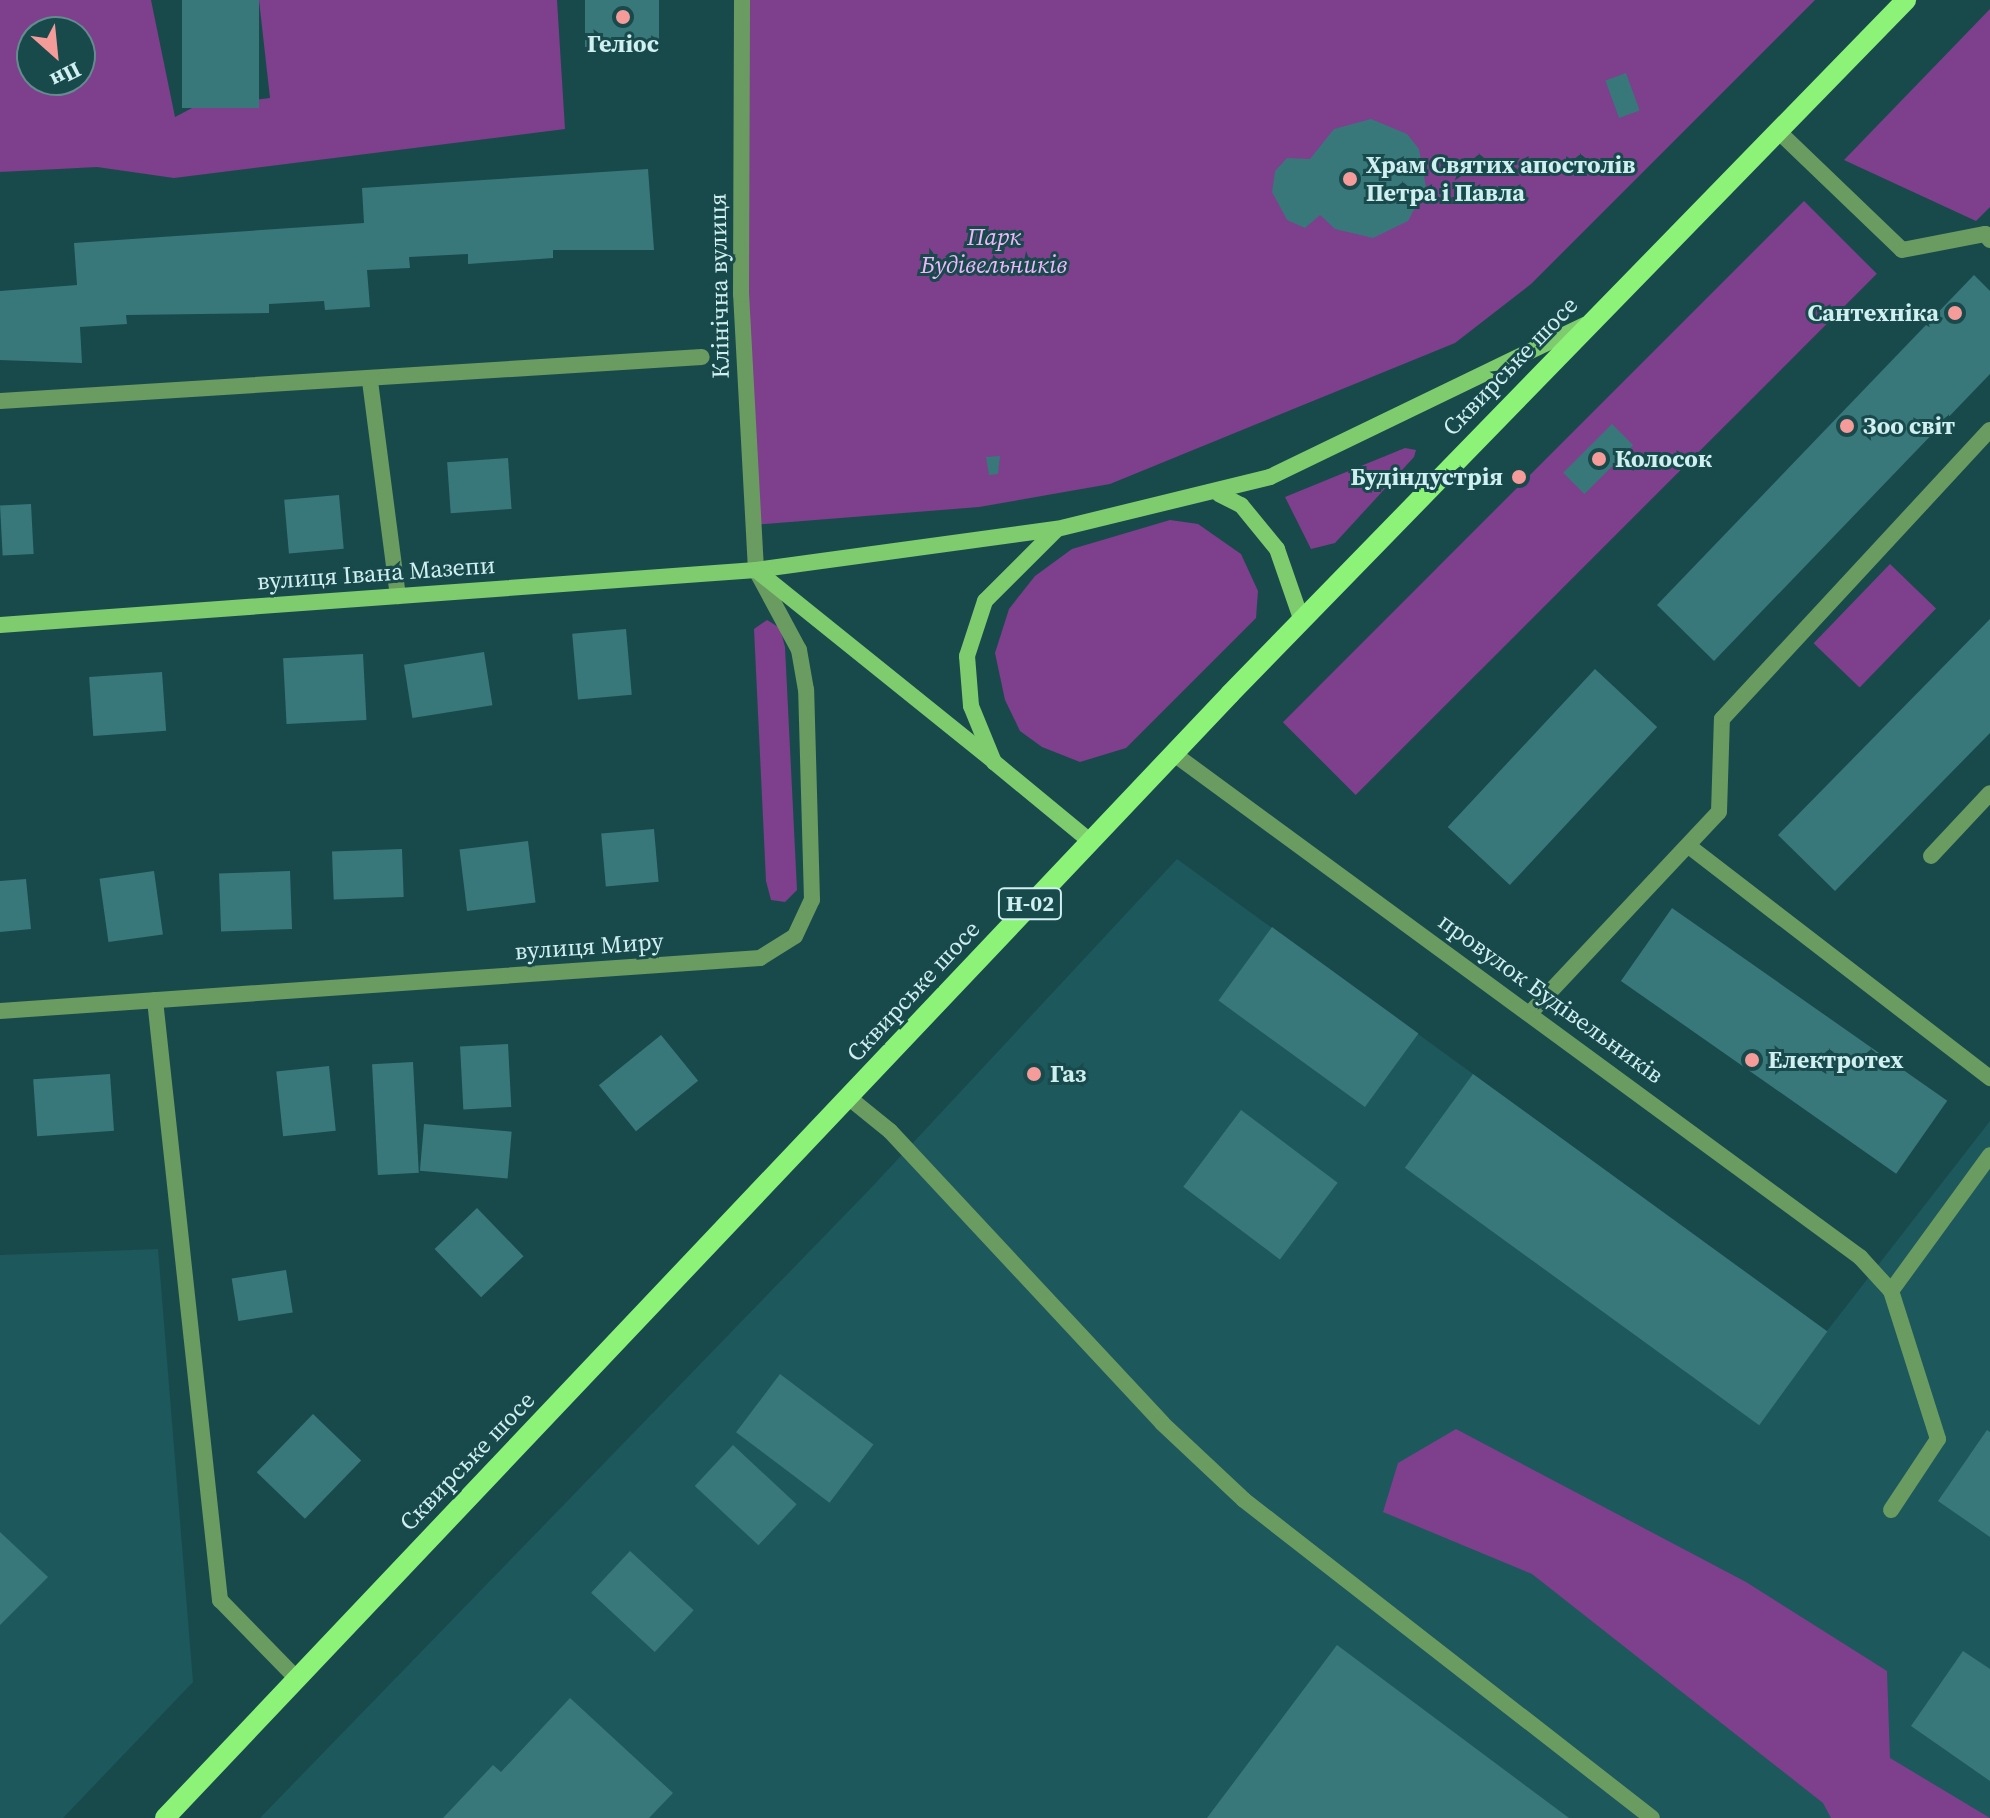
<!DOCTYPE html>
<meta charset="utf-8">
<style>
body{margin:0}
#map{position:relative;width:1990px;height:1818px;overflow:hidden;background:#184a4c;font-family:"Source Serif 4",serif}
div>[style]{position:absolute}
.built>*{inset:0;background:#1d585c}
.green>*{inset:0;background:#7e3f8c;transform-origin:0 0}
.building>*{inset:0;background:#38787b;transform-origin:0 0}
.lane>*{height:16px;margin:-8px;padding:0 8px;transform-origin:8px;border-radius:8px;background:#6a9b61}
.street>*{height:16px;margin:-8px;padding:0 8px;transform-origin:8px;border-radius:8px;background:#6a9b61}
.secondary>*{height:16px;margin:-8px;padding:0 8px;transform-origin:8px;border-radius:8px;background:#7ecc6e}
.primary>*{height:20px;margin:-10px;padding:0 10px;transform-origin:10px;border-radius:10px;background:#8cf278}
.dots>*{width:22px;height:22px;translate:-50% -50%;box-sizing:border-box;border:4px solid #184a4c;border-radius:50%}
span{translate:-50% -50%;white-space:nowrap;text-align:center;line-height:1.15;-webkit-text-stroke:6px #184a4c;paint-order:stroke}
.shield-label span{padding:2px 6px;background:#184a4c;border:2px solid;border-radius:6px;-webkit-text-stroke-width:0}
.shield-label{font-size:22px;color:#d0eff1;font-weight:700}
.poi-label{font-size:24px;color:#d0eff1;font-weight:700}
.left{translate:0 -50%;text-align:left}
.right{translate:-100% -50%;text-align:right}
.park-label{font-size:24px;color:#f1b7fd;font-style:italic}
.street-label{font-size:24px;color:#d0eff1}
.north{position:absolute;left:16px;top:16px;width:80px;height:80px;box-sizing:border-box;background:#184a4c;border:2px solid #628c8e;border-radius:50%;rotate:153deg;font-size:22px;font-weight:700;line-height:32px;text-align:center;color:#d0eff1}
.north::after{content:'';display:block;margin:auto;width:28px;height:36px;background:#f59b9a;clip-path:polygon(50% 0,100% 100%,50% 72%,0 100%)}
</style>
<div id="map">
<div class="built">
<i style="clip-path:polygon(1177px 859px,1827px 1331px,1990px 1121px,1990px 1818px,260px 1818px,870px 1189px)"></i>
<i style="clip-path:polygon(158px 1249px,193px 1682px,63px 1818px,0 1818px,0 1255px)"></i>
</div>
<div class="green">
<i style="clip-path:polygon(evenodd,0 0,151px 0,175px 117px,194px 107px,270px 98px,259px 0,557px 0,565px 129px,174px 178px,97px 167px,0 172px,0 0,32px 32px,80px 32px,80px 80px,32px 80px,32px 32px)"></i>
<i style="clip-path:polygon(742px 0,1815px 0,1531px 284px,1455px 343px,1110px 484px,979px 507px,753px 525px)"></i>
<i style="clip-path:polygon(1990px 9px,1990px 207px,1976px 221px,1844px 160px)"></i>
<i style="left:1804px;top:201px;width:103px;height:737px;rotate:45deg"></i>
<i style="clip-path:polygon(1405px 448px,1416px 450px,1414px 457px,1335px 543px,1311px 549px,1285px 497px)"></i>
<i style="clip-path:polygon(1170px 520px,1198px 524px,1241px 554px,1258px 591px,1256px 618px,1126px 748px,1080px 762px,1042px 747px,1020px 731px,1005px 700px,995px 653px,1009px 609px,1035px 576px,1072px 549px)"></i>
<i style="left:1890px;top:564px;width:64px;height:110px;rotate:44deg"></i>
<i style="clip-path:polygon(767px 620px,780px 628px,785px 647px,797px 890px,785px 902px,771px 900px,766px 881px,754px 629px)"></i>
<i style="clip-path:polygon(1456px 1429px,1746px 1582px,1887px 1671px,1890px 1758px,1990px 1818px,1831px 1818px,1823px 1803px,1532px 1574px,1383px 1512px,1398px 1463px)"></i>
</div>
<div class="building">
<i style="left:182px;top:0;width:77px;height:108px"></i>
<i style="left:585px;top:0;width:74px;height:47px"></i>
<i style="left:1626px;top:73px;width:40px;height:22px;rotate:70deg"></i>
<i style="clip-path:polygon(1371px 119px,1407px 134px,1419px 149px,1426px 187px,1408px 221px,1373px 238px,1335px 229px,1320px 215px,1305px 228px,1287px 220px,1272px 192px,1275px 171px,1287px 158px,1310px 159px,1334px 129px)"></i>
<i style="clip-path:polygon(648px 169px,654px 250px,553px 250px,553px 258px,468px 264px,468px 254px,409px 257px,410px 268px,367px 270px,370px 307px,325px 310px,324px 301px,269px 304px,269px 313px,126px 315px,127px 324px,80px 327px,82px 363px,0 360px,0 291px,77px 285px,74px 243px,364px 223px,362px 188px)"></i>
<i style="clip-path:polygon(1974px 275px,1990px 291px,1990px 374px,1714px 661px,1657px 605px)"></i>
<i style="left:1612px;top:424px;width:30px;height:69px;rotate:45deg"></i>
<i style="clip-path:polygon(1000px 456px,998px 474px,989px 475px,986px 457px)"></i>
<i style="left:508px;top:458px;width:51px;height:61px;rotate:86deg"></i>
<i style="left:339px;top:495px;width:54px;height:55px;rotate:85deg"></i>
<i style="left:31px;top:504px;width:50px;height:31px;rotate:87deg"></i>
<i style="clip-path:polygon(1990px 619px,1990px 733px,1835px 891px,1778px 835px)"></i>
<i style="left:626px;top:629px;width:66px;height:54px;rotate:85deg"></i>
<i style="left:484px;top:652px;width:54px;height:81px;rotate:81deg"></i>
<i style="left:363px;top:654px;width:66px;height:80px;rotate:87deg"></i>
<i style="left:1595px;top:669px;width:85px;height:216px;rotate:43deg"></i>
<i style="left:162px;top:672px;width:59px;height:73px;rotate:86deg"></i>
<i style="left:654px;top:829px;width:53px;height:53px;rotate:85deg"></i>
<i style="left:528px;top:841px;width:62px;height:69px;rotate:83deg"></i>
<i style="left:402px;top:849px;width:48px;height:70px;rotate:88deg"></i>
<i style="left:154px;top:871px;width:64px;height:55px;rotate:82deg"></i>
<i style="left:290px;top:871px;width:58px;height:71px;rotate:88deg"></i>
<i style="clip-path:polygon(26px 879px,31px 929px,0 932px,0 881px)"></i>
<i style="left:1672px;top:908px;width:336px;height:89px;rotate:35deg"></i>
<i style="left:1272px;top:927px;width:181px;height:91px;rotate:36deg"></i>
<i style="left:661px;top:1035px;width:59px;height:80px;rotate:51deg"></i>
<i style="left:508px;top:1044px;width:63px;height:48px;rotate:87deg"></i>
<i style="left:413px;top:1062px;width:111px;height:41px;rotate:87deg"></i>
<i style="left:329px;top:1066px;width:65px;height:53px;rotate:84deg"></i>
<i style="left:110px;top:1074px;width:57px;height:77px;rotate:86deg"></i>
<i style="left:1473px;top:1074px;width:438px;height:116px;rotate:36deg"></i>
<i style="left:1241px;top:1110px;width:121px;height:96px;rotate:37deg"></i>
<i style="left:424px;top:1124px;width:88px;height:47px;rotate:5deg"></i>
<i style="left:477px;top:1208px;width:67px;height:59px;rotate:46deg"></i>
<i style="left:286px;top:1270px;width:43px;height:55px;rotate:81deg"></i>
<i style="left:780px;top:1374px;width:117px;height:73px;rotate:37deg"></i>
<i style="left:313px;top:1414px;width:67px;height:81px;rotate:44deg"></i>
<i style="clip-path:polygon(1987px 1430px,1990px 1432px,1990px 1537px,1938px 1501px)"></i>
<i style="left:733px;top:1445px;width:87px;height:56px;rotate:43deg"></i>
<i style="clip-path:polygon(0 1532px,48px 1577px,0 1625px)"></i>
<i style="left:630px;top:1551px;width:87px;height:57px;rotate:43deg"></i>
<i style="clip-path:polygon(1337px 1645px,1569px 1818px,1207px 1818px)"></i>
<i style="clip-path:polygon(1963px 1651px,1990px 1669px,1990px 1781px,1911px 1726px)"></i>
<i style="clip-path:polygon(570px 1698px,673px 1793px,649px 1818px,443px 1818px,493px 1765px,501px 1772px)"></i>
</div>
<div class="lane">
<i style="left:1777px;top:130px;width:173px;rotate:43.8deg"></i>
<i style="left:1902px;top:250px;width:85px;rotate:-10.9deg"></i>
<i style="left:1985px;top:234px;width:8px;rotate:50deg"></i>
<i style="left:370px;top:381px;width:217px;rotate:82.6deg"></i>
<i style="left:0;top:401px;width:703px;rotate:-3.59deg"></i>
<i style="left:1690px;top:847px;width:379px;rotate:37.6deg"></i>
<i style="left:1931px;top:856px;width:86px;rotate:-46.9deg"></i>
<i style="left:155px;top:1000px;width:604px;rotate:83.82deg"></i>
<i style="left:220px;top:1600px;width:109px;rotate:45.7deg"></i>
<i style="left:1531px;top:1012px;width:274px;rotate:-46.8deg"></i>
<i style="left:1719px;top:812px;width:93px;rotate:-88.2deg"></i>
<i style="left:1722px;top:719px;width:394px;rotate:-47.2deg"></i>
<i style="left:848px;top:1097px;width:54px;rotate:39deg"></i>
<i style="left:890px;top:1131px;width:399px;rotate:47deg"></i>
<i style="left:1162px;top:1423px;width:112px;rotate:43.2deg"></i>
<i style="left:1244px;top:1500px;width:517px;rotate:37.93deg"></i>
<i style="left:1891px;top:1510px;width:85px;rotate:-56.5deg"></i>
<i style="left:1938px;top:1439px;width:155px;rotate:-107.6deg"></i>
<i style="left:1891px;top:1291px;width:168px;rotate:-53.9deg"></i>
</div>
<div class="street">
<i style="left:1174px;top:754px;width:851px;rotate:36.25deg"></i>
<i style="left:1860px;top:1257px;width:46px;rotate:47.6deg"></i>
<i style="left:0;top:1011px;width:762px;rotate:-3.99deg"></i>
<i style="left:760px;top:958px;width:41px;rotate:-32.2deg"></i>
<i style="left:795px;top:936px;width:40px;rotate:-65deg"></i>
<i style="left:812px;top:900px;width:210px;rotate:-91.6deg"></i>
<i style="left:806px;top:690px;width:41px;rotate:-99.9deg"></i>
<i style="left:799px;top:650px;width:91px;rotate:-118.3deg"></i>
<i style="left:756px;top:570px;width:276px;rotate:-93.1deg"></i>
<i style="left:741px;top:294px;width:294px;rotate:-89.8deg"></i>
</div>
<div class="secondary">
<i style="left:1219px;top:494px;width:25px;rotate:27deg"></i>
<i style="left:1241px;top:505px;width:57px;rotate:50.7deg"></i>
<i style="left:1277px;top:549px;width:76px;rotate:70.9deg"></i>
<i style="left:1056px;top:530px;width:100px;rotate:135deg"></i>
<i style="left:985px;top:601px;width:58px;rotate:108.1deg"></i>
<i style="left:967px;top:656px;width:50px;rotate:85.4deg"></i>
<i style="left:971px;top:706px;width:61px;rotate:67.7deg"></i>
<i style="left:994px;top:762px;width:124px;rotate:39.5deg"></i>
<i style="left:756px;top:570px;width:302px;rotate:38.8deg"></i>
<i style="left:0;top:625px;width:758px;rotate:-4.16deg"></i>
<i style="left:756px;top:570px;width:304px;rotate:-7.8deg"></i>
<i style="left:1057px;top:529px;width:219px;rotate:-13.7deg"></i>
<i style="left:1270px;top:477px;width:349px;rotate:-25.8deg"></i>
</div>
<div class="primary">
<i style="left:165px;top:1818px;width:1548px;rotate:-46.54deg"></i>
<i style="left:1230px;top:694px;width:969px;rotate:-45.75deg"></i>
</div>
<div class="dots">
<i style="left:623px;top:17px;background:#f59b9a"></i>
<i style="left:1350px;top:179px;background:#f59b9a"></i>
<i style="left:1955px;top:313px;background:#f59b9a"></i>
<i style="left:1847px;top:426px;background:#f59b9a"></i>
<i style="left:1599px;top:459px;background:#f59b9a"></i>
<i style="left:1519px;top:477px;background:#f59b9a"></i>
<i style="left:1752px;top:1060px;background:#f59b9a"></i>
<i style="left:1034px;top:1074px;background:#f59b9a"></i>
</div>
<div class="shield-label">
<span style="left:1030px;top:904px">Н-02</span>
</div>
<div class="poi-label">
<span style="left:623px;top:44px">Геліос</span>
<span class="left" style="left:1366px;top:179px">Храм Святих апостолів<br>Петра і Павла</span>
<span class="right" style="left:1939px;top:313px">Сантехніка</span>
<span class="left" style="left:1863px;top:426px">Зоо світ</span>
<span class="left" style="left:1615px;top:459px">Колосок</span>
<span class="right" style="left:1503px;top:477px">Будіндустрія</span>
<span class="left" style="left:1768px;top:1060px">Електротех</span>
<span class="left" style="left:1050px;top:1074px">Газ</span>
</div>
<div class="park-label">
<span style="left:994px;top:251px">Парк<br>Будівельників</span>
</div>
<div class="street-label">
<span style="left:719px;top:286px;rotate:-91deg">Клінічна вулиця</span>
<span style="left:1510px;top:366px;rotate:-46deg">Сквирське шосе</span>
<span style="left:376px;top:573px;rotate:-4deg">вулиця Івана Мазепи</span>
<span style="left:589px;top:946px;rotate:-4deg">вулиця Миру</span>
<span style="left:913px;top:991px;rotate:-47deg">Сквирське шосе</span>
<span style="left:1551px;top:998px;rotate:36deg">провулок Будівельників</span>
<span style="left:467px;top:1461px;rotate:-46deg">Сквирське шосе</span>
</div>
<div class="north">Пн</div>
</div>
